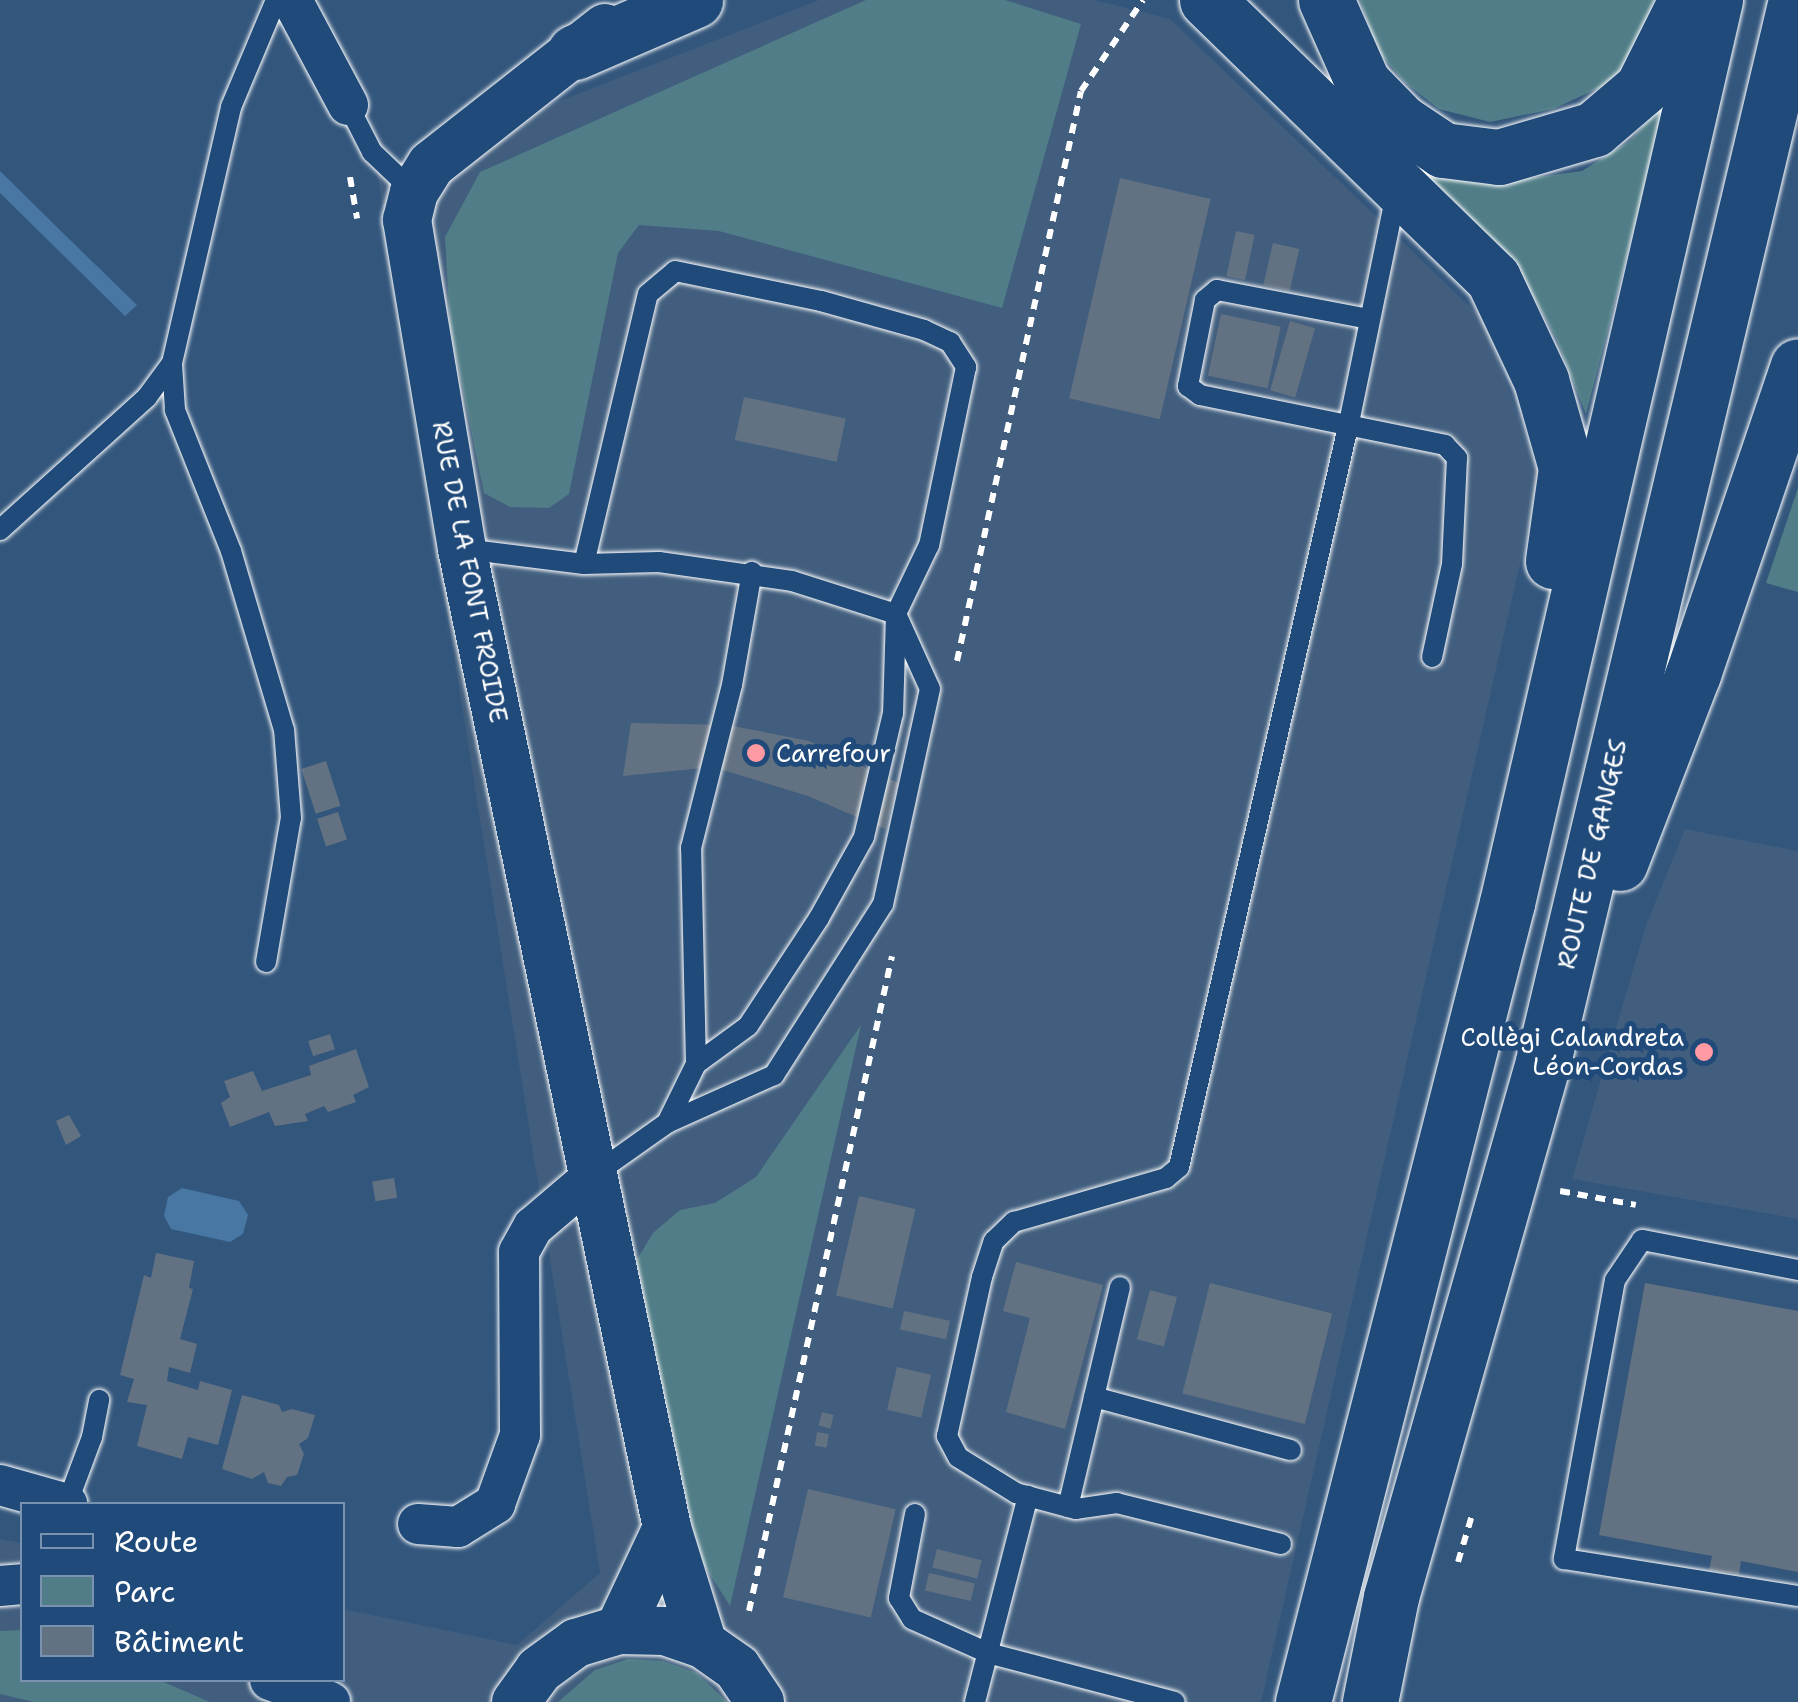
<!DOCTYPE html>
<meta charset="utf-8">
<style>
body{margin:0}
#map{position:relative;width:1798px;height:1702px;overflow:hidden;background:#33567c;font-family:"Shantell Sans",sans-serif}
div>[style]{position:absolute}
.built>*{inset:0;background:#415e7e}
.green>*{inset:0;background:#507d87}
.water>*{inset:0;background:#4877a4}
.building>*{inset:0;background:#637282;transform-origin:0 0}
.path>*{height:6px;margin-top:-3px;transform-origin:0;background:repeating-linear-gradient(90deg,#fff 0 10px,transparent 0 18px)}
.roads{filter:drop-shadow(0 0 2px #fff) drop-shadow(0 0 2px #fff)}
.service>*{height:20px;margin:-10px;padding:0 10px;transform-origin:10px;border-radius:10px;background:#1f4a7a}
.minor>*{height:40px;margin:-20px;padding:0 20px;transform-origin:20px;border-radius:20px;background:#1f4a7a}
.tertiary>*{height:48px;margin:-24px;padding:0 24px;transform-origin:24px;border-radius:24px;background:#1f4a7a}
.primary>*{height:55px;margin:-27.5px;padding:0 27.5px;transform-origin:27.5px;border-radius:27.5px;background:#1f4a7a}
.dots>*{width:28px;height:28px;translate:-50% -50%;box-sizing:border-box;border:5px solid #1f4a7a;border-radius:50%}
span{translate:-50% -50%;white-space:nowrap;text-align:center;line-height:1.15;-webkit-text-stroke:10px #1f4a7a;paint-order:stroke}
.street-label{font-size:25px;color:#fff}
.poi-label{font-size:25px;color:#fff}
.left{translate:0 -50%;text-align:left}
.right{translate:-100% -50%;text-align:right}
.legend{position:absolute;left:20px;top:1502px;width:325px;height:180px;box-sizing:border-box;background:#1f4a7a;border:2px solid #7992af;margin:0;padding:12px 18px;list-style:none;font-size:30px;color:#fff}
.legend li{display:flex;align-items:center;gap:20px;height:50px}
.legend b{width:50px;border:2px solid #7992af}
</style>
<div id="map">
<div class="built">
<i style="clip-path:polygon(819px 0,1094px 0,1170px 19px,1483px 319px,1540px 476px,1261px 1702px,0 1702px,0 1539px,22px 1543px,22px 1680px,342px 1680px,343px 1609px,517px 1645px,600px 1573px,377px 172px)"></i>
<i style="clip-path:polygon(1685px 829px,1798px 851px,1798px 1219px,1572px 1179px,1646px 925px)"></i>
</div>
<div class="green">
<i style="clip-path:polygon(866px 0,1005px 0,1081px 24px,1002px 308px,719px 231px,639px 225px,618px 253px,569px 494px,549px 508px,510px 507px,484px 493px,450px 326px,445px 237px,480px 172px)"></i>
<i style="clip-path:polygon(1360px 0,1654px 0,1647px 24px,1614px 81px,1553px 109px,1490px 122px,1439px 109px,1403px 81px,1378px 51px)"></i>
<i style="clip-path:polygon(1668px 98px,1586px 414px,1556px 338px,1533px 296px,1416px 168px,1471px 177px,1531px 178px,1582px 171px,1630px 141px)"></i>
<i style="clip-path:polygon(1798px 488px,1798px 592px,1766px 583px)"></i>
<i style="clip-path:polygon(861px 1025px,730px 1606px,699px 1557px,636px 1261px,653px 1233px,680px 1210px,715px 1203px,756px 1177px)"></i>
<i style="clip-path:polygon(22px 1630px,22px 1680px,159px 1680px,210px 1702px,34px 1702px,0 1694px,0 1631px)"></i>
<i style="clip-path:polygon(628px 1659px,663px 1661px,697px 1673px,727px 1702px,558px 1702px,595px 1670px)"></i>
</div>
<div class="water">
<i style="clip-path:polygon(0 171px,66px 236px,137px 305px,125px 316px,0 193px)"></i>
<i style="clip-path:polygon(182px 1188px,239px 1201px,248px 1215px,243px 1234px,230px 1242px,171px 1229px,164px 1216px,168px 1197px)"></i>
</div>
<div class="building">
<i style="left:1120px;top:178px;width:93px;height:226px;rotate:13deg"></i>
<i style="left:1236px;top:231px;width:19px;height:46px;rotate:12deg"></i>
<i style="left:1273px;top:243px;width:27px;height:43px;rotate:13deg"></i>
<i style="left:1221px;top:314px;width:61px;height:63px;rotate:12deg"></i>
<i style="left:1290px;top:321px;width:26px;height:72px;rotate:16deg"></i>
<i style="left:744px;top:397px;width:104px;height:44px;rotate:12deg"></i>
<i style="clip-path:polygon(631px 723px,728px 725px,809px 741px,898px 783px,885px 829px,808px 796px,713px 767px,623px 776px)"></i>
<i style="left:326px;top:761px;width:47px;height:26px;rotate:72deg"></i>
<i style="left:338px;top:812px;width:29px;height:22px;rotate:72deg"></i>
<i style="left:330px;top:1034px;width:16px;height:23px;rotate:72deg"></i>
<i style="clip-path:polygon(356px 1049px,369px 1087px,353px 1095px,356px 1102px,328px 1112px,324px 1106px,305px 1114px,308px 1121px,275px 1126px,269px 1112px,230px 1127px,221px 1103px,230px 1097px,224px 1081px,253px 1071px,262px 1091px,311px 1075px,309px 1066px)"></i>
<i style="clip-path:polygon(69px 1115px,81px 1136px,66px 1145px,56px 1121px)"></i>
<i style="left:394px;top:1178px;width:20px;height:22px;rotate:81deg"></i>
<i style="left:859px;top:1196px;width:58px;height:102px;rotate:13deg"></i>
<i style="clip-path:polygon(156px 1253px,194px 1261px,189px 1288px,193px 1289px,180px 1339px,197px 1344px,190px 1373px,169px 1367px,167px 1381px,198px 1390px,200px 1381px,232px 1390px,218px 1445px,188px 1437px,182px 1459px,137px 1446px,147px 1405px,127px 1402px,134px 1379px,120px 1375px,144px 1275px,151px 1278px)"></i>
<i style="clip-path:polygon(1016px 1262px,1103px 1285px,1065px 1429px,1006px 1412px,1030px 1318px,1003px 1311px)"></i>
<i style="left:1210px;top:1283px;width:126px;height:114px;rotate:14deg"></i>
<i style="clip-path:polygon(1645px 1283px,1798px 1311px,1798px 1572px,1741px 1561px,1739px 1574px,1723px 1572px,1709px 1570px,1712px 1556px,1599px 1535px)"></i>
<i style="left:1150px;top:1290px;width:28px;height:51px;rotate:15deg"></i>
<i style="left:904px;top:1311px;width:47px;height:19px;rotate:12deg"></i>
<i style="left:897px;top:1367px;width:35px;height:44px;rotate:13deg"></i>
<i style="clip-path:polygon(242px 1395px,279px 1405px,282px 1412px,292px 1409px,315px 1415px,308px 1438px,299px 1444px,304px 1454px,297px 1475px,287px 1477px,281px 1486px,268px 1483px,264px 1472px,252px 1479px,222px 1469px)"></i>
<i style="left:822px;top:1412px;width:12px;height:14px;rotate:14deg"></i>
<i style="left:817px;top:1432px;width:12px;height:14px;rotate:9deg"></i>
<i style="left:808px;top:1489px;width:90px;height:111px;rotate:13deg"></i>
<i style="left:937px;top:1549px;width:46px;height:19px;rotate:14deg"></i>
<i style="left:929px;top:1573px;width:47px;height:18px;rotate:13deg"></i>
</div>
<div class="path">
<i style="left:350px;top:177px;width:42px;rotate:80.3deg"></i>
<i style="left:957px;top:661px;width:583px;rotate:-77.73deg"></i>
<i style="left:1081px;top:91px;width:110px;rotate:-55.7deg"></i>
<i style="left:1560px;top:1191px;width:77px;rotate:10.4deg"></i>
<i style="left:1458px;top:1562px;width:52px;rotate:-73.3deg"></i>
<i style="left:749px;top:1611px;width:670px;rotate:-77.68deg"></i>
</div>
<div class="roads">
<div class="service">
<i style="left:348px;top:105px;width:53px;rotate:62.9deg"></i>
<i style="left:372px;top:152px;width:58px;rotate:43.6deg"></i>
<i style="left:1369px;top:319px;width:155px;rotate:-169.2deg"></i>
<i style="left:1217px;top:290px;width:16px;rotate:140deg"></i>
<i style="left:1205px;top:300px;width:88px;rotate:101.2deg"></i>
<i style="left:1188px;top:386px;width:15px;rotate:37deg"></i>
<i style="left:1200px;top:395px;width:250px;rotate:11.5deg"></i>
<i style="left:1445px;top:445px;width:18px;rotate:47deg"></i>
<i style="left:1457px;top:458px;width:106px;rotate:92.7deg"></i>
<i style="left:1452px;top:564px;width:95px;rotate:102.1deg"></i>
<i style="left:0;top:530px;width:198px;rotate:-42.1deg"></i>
<i style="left:147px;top:397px;width:42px;rotate:-53.7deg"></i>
<i style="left:464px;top:549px;width:121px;rotate:7.1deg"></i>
<i style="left:584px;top:564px;width:75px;rotate:-1.5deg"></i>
<i style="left:659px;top:562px;width:134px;rotate:8.1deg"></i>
<i style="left:792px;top:581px;width:109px;rotate:17.6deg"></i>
<i style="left:896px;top:614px;width:82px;rotate:65.6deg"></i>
<i style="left:930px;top:689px;width:220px;rotate:102.3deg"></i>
<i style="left:883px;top:904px;width:203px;rotate:122.5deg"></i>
<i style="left:774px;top:1075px;width:117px;rotate:155.8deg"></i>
<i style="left:667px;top:1123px;width:88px;rotate:144.7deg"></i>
<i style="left:584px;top:564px;width:277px;rotate:-76.7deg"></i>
<i style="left:648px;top:294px;width:35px;rotate:-40deg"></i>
<i style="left:675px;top:271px;width:149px;rotate:11.6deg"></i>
<i style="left:821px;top:301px;width:107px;rotate:15.7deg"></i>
<i style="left:924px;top:330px;width:29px;rotate:25deg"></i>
<i style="left:950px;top:342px;width:30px;rotate:57deg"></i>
<i style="left:966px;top:367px;width:182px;rotate:101.7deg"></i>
<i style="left:929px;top:545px;width:76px;rotate:115.6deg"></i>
<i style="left:896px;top:614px;width:99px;rotate:91.7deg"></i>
<i style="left:893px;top:713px;width:127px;rotate:103.2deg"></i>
<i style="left:864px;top:837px;width:93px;rotate:119.1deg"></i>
<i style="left:819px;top:918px;width:129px;rotate:123.3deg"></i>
<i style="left:748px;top:1026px;width:64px;rotate:143.8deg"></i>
<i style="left:696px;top:1064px;width:66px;rotate:116.2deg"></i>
<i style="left:266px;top:962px;width:146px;rotate:-80.2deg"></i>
<i style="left:291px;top:818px;width:88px;rotate:-94.5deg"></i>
<i style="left:284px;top:730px;width:187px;rotate:-106.5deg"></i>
<i style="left:231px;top:551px;width:152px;rotate:-111.7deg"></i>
<i style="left:175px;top:410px;width:47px;rotate:-93.7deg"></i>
<i style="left:172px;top:363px;width:263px;rotate:-77deg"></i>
<i style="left:231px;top:107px;width:116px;rotate:-67.2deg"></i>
<i style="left:696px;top:1064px;width:216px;rotate:-91.3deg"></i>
<i style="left:691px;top:848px;width:168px;rotate:-75.9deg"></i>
<i style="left:732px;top:685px;width:115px;rotate:-80deg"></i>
<i style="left:1798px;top:1270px;width:159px;rotate:-169.1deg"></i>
<i style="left:1642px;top:1240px;width:48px;rotate:124deg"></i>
<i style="left:1615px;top:1280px;width:284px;rotate:100.4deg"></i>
<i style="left:1564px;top:1559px;width:237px;rotate:9deg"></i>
<i style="left:1094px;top:1397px;width:204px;rotate:15.1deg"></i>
<i style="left:67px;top:1504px;width:72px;rotate:-69.5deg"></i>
<i style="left:92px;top:1437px;width:38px;rotate:-79deg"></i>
<i style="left:1068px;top:1507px;width:226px;rotate:-76.7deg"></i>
<i style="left:915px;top:1514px;width:86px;rotate:100.8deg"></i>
<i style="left:899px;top:1598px;width:25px;rotate:58deg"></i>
<i style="left:912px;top:1619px;width:83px;rotate:24.1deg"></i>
<i style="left:988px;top:1653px;width:193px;rotate:14.7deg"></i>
<i style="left:1281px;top:1544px;width:169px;rotate:-166deg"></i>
<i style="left:1117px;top:1503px;width:41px;rotate:171.7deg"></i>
<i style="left:1076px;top:1509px;width:62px;rotate:-165.1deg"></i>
<i style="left:1016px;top:1493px;width:68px;rotate:-148.2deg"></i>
<i style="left:958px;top:1457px;width:24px;rotate:-118deg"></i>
<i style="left:947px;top:1436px;width:163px;rotate:-77.6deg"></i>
<i style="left:982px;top:1277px;width:38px;rotate:-72deg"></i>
<i style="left:994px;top:1241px;width:28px;rotate:-44deg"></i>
<i style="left:1014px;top:1222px;width:158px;rotate:-16.1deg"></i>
<i style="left:1166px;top:1178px;width:17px;rotate:-40deg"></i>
<i style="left:1179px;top:1167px;width:768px;rotate:-77.14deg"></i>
<i style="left:1350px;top:418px;width:229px;rotate:-78.4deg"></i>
<i style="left:975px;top:1702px;width:213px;rotate:-75.6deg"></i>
</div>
<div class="minor">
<i style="left:292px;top:0;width:119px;rotate:61.9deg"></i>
<i style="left:0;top:1485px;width:70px;rotate:15.8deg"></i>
<i style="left:418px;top:1524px;width:40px;rotate:4.3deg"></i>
<i style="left:458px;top:1527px;width:44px;rotate:-31.9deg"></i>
<i style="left:495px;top:1504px;width:73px;rotate:-70.1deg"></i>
<i style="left:520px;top:1435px;width:183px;rotate:-90.3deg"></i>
<i style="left:519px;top:1252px;width:29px;rotate:-61deg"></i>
<i style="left:533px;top:1227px;width:79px;rotate:-40.4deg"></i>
<i style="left:0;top:1586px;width:22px;rotate:-5deg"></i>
<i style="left:270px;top:1680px;width:64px;rotate:20.1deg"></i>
</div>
<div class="tertiary">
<i style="left:605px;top:28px;width:221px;rotate:141.8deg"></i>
<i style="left:431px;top:165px;width:32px;rotate:122deg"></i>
<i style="left:414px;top:192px;width:29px;rotate:104deg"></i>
<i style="left:407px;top:220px;width:334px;rotate:80.5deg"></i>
<i style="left:462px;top:549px;width:1000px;rotate:78.17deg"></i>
<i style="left:667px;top:1528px;width:121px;rotate:72.8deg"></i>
<i style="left:619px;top:1630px;width:113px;rotate:-64.8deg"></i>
<i style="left:516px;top:1702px;width:39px;rotate:-54deg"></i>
<i style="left:539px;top:1670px;width:46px;rotate:-36.1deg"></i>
<i style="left:576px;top:1643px;width:45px;rotate:-16.8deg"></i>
<i style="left:619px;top:1630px;width:46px;rotate:1.2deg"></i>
<i style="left:665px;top:1631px;width:40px;rotate:18.9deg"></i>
<i style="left:703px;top:1644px;width:42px;rotate:35.2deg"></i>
<i style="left:737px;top:1668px;width:41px;rotate:55.9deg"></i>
</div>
<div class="primary">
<i style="left:1207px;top:0;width:399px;rotate:44.2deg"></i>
<i style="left:1493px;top:278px;width:113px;rotate:64.8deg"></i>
<i style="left:1541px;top:380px;width:91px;rotate:74.1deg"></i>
<i style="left:1566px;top:468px;width:94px;rotate:98deg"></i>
<i style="left:1326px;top:0;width:91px;rotate:66deg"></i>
<i style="left:1363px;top:83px;width:54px;rotate:45.7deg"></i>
<i style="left:1401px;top:122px;width:50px;rotate:33.7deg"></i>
<i style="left:1443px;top:150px;width:56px;rotate:7.1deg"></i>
<i style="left:1499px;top:157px;width:99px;rotate:-16.4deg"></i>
<i style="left:1594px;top:129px;width:63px;rotate:-40.5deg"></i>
<i style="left:1642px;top:88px;width:98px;rotate:-63.4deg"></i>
<i style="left:575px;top:52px;width:131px;rotate:-23.4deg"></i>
<i style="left:1620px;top:863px;width:203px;rotate:-68.9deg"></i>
<i style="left:1693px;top:674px;width:325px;rotate:-71.2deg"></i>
<i style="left:1303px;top:1702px;width:825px;rotate:-75.68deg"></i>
<i style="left:1507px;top:903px;width:927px;rotate:-77.03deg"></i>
<i style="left:1370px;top:1702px;width:107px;rotate:-78.7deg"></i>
<i style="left:1391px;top:1597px;width:556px;rotate:-74.14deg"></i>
<i style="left:1543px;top:1062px;width:1092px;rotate:-76.6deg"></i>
</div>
</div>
<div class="dots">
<i style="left:756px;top:753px;background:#ff9aa2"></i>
<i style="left:1704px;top:1052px;background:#ff9aa2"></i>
</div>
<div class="street-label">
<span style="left:470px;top:572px;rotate:79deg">RUE DE LA FONT FROIDE</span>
<span style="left:1592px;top:854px;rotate:-77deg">ROUTE DE GANGES</span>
</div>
<div class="poi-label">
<span class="left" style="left:776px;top:753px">Carrefour</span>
<span class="right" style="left:1684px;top:1052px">Collègi Calandreta<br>Léon-Cordas</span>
</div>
<ul class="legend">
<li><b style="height:12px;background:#1f4a7a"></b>Route</li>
<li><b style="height:28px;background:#507d87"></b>Parc</li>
<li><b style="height:28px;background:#637282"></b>Bâtiment</li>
</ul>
</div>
